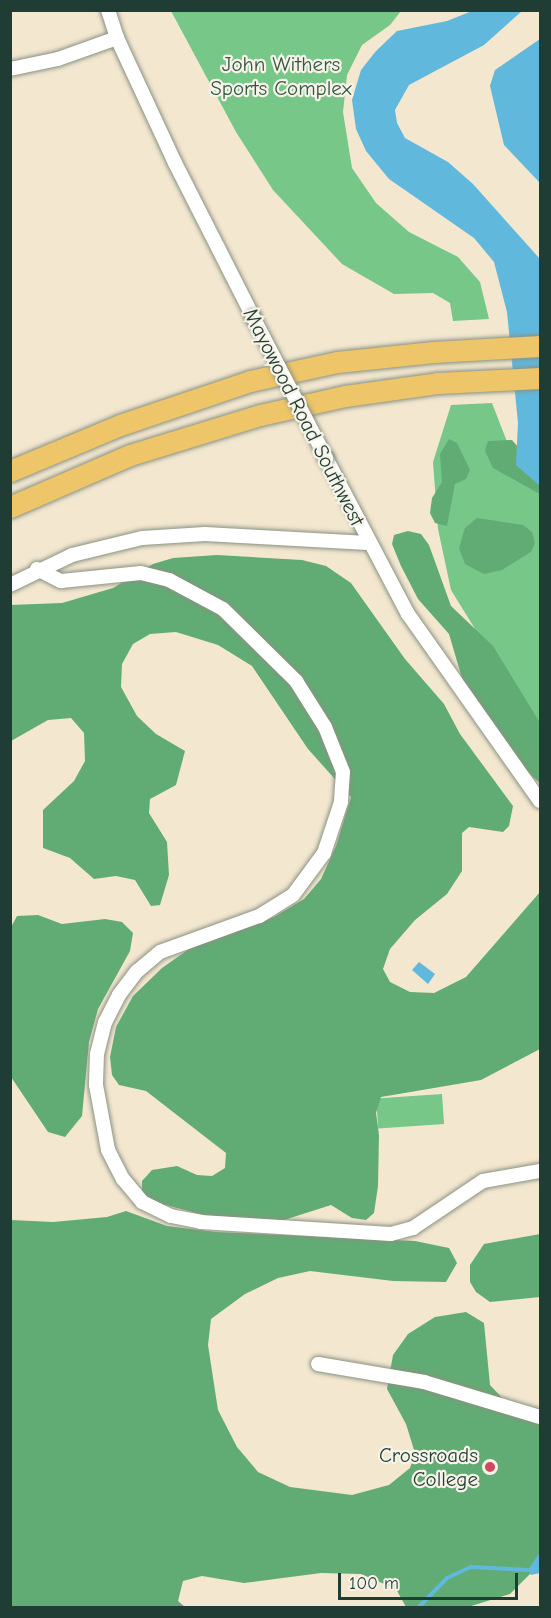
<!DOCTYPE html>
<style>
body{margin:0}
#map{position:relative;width:551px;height:1618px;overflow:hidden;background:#f3e7d0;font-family:"Comic Neue",sans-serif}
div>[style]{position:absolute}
.green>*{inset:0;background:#77c788;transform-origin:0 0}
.forest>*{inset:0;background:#61ac74}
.water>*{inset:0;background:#60b8dd}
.stream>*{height:4px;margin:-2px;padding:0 2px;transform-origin:2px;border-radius:2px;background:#60b8dd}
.roads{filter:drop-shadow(0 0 2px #899282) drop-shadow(0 0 2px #899282)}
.minor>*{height:14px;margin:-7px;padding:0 7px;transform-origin:7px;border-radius:7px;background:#fff}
.highway>*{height:21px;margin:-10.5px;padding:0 10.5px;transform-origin:10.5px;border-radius:10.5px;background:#eec569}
.bridges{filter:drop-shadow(0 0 2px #899282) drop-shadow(0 0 2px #899282)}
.minor-bridge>*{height:14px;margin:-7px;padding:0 7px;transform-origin:7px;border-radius:7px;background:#fff}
.dots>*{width:16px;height:16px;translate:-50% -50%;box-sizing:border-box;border:3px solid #f7f3e8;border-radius:50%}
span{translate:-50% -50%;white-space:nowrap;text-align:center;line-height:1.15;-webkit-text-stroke:4.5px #f7f3e8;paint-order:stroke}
.park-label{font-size:21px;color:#315945}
.street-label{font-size:21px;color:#1f3d34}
.poi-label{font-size:21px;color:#1f3d34}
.right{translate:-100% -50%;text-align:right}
.frame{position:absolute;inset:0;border:12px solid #1f3d34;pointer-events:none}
.scale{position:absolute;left:338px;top:1573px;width:180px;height:27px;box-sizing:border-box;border:3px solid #1f3d34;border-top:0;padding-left:8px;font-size:18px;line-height:21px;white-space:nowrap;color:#1f3d34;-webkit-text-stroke:4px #f7f3e8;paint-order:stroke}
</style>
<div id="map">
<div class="green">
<i style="clip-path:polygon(171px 11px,401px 11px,390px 25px,362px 45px,347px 75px,343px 112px,352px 168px,376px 203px,409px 232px,458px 257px,480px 282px,489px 319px,453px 321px,450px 303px,433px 293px,394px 294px,342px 264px,273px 190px,236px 132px)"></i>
<i style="clip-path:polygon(492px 403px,516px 465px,540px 486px,540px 734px,451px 590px,438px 529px,433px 462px,451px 405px)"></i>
<i style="left:442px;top:1094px;width:30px;height:66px;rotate:86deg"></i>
</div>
<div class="forest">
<i style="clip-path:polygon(449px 439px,457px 443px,470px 470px,466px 479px,455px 484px,447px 526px,435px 523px,430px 513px,432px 498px,442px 482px,440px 454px)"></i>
<i style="clip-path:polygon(512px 440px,540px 473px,540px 494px,493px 468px,485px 451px,488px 441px)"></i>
<i style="clip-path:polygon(477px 518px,523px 525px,532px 532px,535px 543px,531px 552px,502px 570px,484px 574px,465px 564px,459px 548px,465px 528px)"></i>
<i style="clip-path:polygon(408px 531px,421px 534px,429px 545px,451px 606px,493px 646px,540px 723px,540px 783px,526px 771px,464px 685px,449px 634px,418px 599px,401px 566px,392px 544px,394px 535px)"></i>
<i style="clip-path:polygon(217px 555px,302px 560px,326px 566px,351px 583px,405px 659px,444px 704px,460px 734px,513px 806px,509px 826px,503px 832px,469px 827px,462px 833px,462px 871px,447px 894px,415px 920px,390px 949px,383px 969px,390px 982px,410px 992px,434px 993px,466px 977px,540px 892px,540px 1049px,481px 1080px,381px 1097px,376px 1113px,379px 1135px,378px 1186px,374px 1213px,366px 1220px,352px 1218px,331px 1205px,284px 1220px,258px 1220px,212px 1217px,158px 1203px,142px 1193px,142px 1181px,152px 1170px,177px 1166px,197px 1175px,212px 1176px,225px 1168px,226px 1153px,146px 1091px,119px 1085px,112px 1075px,110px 1057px,116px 1027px,133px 996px,162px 968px,189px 949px,274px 917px,304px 899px,321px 879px,336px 846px,351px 797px,308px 749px,252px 666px,218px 645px,176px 632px,150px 634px,133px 644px,122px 664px,121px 687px,137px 716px,156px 734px,185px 751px,176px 785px,150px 799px,149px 813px,167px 842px,169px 875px,160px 905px,151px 906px,135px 880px,116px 876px,94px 879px,70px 858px,43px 848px,43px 810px,74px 781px,85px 761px,84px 733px,71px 718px,48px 720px,11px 741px,10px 605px,62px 603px,113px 588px,153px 564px,173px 558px)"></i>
<i style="clip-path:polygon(38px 915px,62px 924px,105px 919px,122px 922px,133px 933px,130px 951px,98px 1009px,89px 1042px,82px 1116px,65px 1137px,48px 1132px,11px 1077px,11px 927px,17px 916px)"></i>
<i style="clip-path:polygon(126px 1211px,167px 1226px,216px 1232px,415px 1241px,449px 1248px,457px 1263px,446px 1282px,393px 1281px,310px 1271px,278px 1278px,245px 1294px,211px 1319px,208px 1345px,218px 1410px,237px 1447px,258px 1472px,290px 1487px,352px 1495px,389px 1485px,410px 1468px,415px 1453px,406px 1424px,387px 1389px,393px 1355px,408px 1334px,435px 1317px,466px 1312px,484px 1323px,490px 1385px,520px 1417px,540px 1422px,540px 1564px,510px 1594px,468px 1607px,406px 1607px,396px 1589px,361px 1574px,321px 1573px,244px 1583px,202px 1576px,183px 1581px,178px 1601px,185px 1607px,11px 1608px,11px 1220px,53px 1222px,107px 1217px)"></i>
<i style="clip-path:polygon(540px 1234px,540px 1297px,490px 1302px,476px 1292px,470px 1282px,470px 1265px,484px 1244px)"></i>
</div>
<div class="water">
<i style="clip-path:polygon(472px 11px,522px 11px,484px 45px,409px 85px,395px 110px,397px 123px,405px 138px,448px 162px,473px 184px,540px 259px,540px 486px,516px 465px,518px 423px,507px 312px,494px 262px,474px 238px,389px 179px,366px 151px,356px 129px,352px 100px,361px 70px,376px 51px,397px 31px,447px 21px)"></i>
<i style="clip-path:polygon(540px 39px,540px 183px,504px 145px,490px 86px,495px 70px)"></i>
<i style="clip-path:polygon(419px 962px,435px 974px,428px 984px,412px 970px)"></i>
<i style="clip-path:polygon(540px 1552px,540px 1573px,531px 1575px,528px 1570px)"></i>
</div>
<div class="stream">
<i style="left:418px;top:1608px;width:42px;rotate:-46deg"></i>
<i style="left:447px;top:1578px;width:26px;rotate:-25deg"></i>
<i style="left:471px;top:1567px;width:57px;rotate:3deg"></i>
</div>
<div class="roads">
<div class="minor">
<i style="left:108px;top:10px;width:29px;rotate:72deg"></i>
<i style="left:117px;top:38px;width:138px;rotate:65.1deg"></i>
<i style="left:175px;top:163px;width:173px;rotate:63.1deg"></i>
<i style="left:10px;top:69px;width:49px;rotate:-11.8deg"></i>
<i style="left:58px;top:59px;width:63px;rotate:-19.6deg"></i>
<i style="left:326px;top:458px;width:176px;rotate:62.3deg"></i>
<i style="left:408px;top:614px;width:229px;rotate:54.8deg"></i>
<i style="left:37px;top:569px;width:27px;rotate:27deg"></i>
<i style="left:61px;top:581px;width:80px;rotate:-5.7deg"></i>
<i style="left:141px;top:573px;width:29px;rotate:14deg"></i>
<i style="left:169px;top:580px;width:61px;rotate:28.2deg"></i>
<i style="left:223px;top:609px;width:103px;rotate:44.6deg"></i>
<i style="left:296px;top:681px;width:54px;rotate:57.8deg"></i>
<i style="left:325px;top:727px;width:48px;rotate:68.2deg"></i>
<i style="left:343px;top:772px;width:30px;rotate:94deg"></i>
<i style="left:341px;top:802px;width:54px;rotate:108.4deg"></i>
<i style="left:324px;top:853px;width:52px;rotate:126.4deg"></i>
<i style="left:293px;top:895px;width:40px;rotate:148deg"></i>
<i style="left:259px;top:916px;width:105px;rotate:160deg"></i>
<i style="left:160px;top:952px;width:30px;rotate:140deg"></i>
<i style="left:137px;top:971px;width:30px;rotate:127deg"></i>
<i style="left:119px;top:995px;width:30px;rotate:117deg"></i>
<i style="left:105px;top:1022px;width:33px;rotate:104deg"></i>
<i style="left:97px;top:1054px;width:31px;rotate:92deg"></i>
<i style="left:96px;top:1085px;width:66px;rotate:79.5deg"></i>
<i style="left:108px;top:1150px;width:33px;rotate:63deg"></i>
<i style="left:123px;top:1179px;width:30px;rotate:50deg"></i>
<i style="left:142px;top:1202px;width:32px;rotate:26deg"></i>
<i style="left:171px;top:1216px;width:31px;rotate:11deg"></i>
<i style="left:201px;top:1222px;width:190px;rotate:3.6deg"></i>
<i style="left:391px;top:1234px;width:23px;rotate:-15deg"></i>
<i style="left:413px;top:1228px;width:84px;rotate:-33.9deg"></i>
<i style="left:483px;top:1181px;width:58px;rotate:-10deg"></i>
<i style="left:10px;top:585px;width:69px;rotate:-25.8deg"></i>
<i style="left:72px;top:555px;width:72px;rotate:-13.7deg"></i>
<i style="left:142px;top:538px;width:63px;rotate:-3.6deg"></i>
<i style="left:205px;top:534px;width:163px;rotate:3.2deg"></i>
<i style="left:318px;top:1364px;width:108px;rotate:9.6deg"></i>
<i style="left:424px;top:1382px;width:121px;rotate:16.8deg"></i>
</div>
<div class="highway">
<i style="left:10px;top:471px;width:119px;rotate:-22.7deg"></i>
<i style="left:120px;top:425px;width:137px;rotate:-18.7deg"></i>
<i style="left:250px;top:381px;width:89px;rotate:-12.3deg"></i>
<i style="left:337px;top:362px;width:97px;rotate:-5.9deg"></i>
<i style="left:433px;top:352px;width:107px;rotate:-3.2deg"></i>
<i style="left:10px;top:507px;width:131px;rotate:-23.4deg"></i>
<i style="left:130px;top:455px;width:136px;rotate:-17.1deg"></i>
<i style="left:260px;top:415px;width:87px;rotate:-12.6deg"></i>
<i style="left:345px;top:396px;width:93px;rotate:-8deg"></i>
<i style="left:437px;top:383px;width:103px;rotate:-2.8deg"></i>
</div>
</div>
<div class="bridges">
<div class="minor-bridge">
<i style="left:253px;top:317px;width:159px;rotate:62.6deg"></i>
</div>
</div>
<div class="dots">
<i style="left:490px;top:1467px;background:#d1495b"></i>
</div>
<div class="park-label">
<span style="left:281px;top:76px">John Withers<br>Sports Complex</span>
</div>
<div class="street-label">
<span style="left:304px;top:417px;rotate:63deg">Mayowood Road Southwest</span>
</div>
<div class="poi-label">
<span class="right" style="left:478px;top:1467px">Crossroads<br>College</span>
</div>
<div class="frame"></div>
<div class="scale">100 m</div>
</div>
